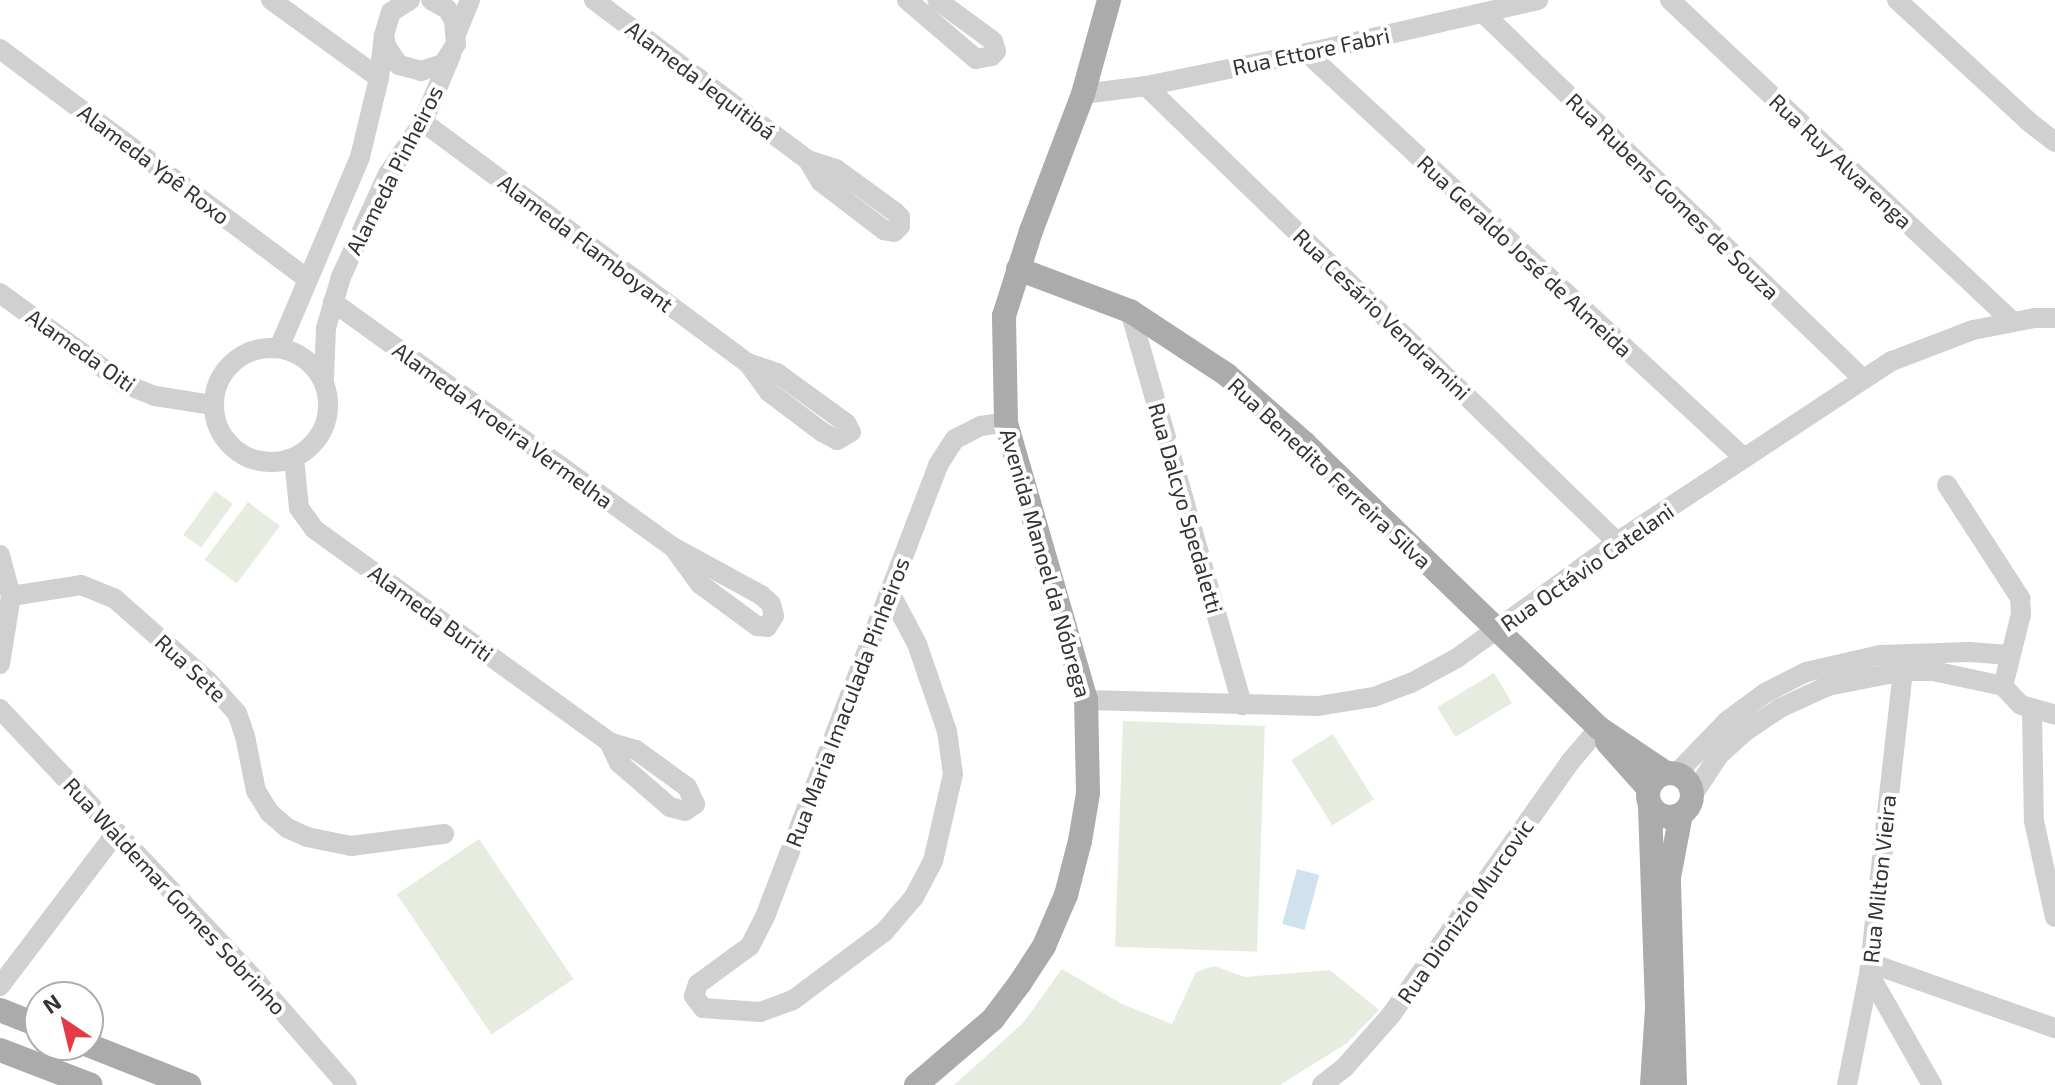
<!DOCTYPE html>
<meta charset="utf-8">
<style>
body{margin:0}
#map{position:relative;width:2055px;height:1085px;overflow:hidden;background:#fff;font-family:"Exo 2",sans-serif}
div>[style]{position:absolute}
.green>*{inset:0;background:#e6ecdf;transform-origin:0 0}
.water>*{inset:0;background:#cfe2ee;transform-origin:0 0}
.minor>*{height:20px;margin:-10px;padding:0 10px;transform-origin:10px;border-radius:10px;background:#d0d0d0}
.minor>.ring{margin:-10px;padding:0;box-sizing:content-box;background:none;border:20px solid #d0d0d0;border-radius:50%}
.major>*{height:24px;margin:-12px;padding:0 12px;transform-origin:12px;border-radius:12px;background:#ababab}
.major>.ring{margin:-12px;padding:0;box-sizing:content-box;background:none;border:24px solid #ababab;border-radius:50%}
span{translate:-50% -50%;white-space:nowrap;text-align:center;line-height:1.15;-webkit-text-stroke:8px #fff;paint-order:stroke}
.street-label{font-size:22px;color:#333}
.north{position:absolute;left:24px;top:981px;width:80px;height:80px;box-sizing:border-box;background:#fff;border:2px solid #adadad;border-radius:50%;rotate:325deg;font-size:22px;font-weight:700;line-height:32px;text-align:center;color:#333}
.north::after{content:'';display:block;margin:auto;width:28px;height:36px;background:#e63946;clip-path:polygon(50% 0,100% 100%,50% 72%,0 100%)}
</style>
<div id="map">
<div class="green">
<i style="left:215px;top:491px;width:22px;height:54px;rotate:36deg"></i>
<i style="left:248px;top:502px;width:40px;height:72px;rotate:37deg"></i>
<i style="left:1494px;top:673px;width:35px;height:66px;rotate:59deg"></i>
<i style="left:1123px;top:721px;width:142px;height:226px;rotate:2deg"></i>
<i style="left:1333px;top:734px;width:77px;height:49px;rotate:58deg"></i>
<i style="left:479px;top:839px;width:169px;height:99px;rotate:56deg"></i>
<i style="clip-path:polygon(1214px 966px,1245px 977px,1330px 970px,1379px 1010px,1347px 1043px,1280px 1085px,954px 1085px,1023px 1023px,1062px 969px,1122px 1004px,1172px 1024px,1196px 972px)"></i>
</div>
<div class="water">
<i style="left:1297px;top:869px;width:23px;height:57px;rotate:15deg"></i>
</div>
<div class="minor">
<i style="left:271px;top:0;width:133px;rotate:35.8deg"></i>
<i style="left:410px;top:0;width:22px;rotate:148deg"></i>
<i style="left:391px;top:12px;width:24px;rotate:107deg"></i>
<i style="left:384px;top:35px;width:11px;rotate:80deg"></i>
<i style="left:386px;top:46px;width:23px;rotate:56deg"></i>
<i style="left:399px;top:65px;width:23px;rotate:15deg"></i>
<i style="left:421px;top:71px;width:23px;rotate:-18deg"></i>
<i style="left:443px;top:64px;width:24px;rotate:-57deg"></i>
<i style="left:456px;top:44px;width:24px;rotate:-95deg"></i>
<i style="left:454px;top:20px;width:13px;rotate:-122deg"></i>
<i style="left:447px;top:9px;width:18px;rotate:-151deg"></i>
<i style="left:594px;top:0;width:267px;rotate:36.8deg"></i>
<i style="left:808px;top:160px;width:29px;rotate:18deg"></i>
<i style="left:836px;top:169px;width:73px;rotate:36.1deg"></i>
<i style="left:895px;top:212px;width:7px;rotate:45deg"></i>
<i style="left:900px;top:217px;width:9px;rotate:90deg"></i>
<i style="left:900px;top:226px;width:8px;rotate:135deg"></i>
<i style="left:894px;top:232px;width:10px;rotate:-169deg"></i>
<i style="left:884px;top:230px;width:79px;rotate:-142.7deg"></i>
<i style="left:821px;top:182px;width:26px;rotate:-121deg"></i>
<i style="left:907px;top:0;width:91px;rotate:40.5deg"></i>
<i style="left:976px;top:59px;width:16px;rotate:-11deg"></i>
<i style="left:992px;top:56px;width:6px;rotate:-51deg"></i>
<i style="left:996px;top:51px;width:10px;rotate:-107deg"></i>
<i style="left:993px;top:41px;width:69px;rotate:-143.8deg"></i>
<i style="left:1670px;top:0;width:469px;rotate:43.2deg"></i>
<i style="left:1897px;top:0;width:178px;rotate:42.7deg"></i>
<i style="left:2028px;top:121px;width:34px;rotate:38deg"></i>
<i style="left:1484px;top:14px;width:525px;rotate:43.92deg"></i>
<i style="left:457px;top:32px;width:35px;rotate:-68deg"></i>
<i style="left:0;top:49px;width:384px;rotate:36.8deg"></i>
<i style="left:1307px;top:53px;width:596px;rotate:42.82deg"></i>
<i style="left:1146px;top:86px;width:656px;rotate:44.07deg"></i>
<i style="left:1083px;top:94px;width:64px;rotate:-7.2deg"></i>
<i style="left:1146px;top:86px;width:164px;rotate:-11.6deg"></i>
<i style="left:1307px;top:53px;width:237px;rotate:-12.9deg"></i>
<i style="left:423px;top:122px;width:405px;rotate:36.6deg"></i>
<i style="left:748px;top:363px;width:36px;rotate:54deg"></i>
<i style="left:769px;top:392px;width:66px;rotate:37deg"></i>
<i style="left:822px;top:432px;width:17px;rotate:28deg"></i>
<i style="left:837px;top:440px;width:16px;rotate:-30deg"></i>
<i style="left:851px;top:432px;width:10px;rotate:-119deg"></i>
<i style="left:846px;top:423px;width:85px;rotate:-144.1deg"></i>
<i style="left:777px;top:373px;width:31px;rotate:-161deg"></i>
<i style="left:0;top:293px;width:155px;rotate:36.1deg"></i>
<i style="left:125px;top:384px;width:32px;rotate:22deg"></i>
<i style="left:155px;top:396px;width:59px;rotate:8.8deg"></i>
<i style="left:333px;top:302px;width:419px;rotate:35.8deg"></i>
<i style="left:673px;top:547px;width:100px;rotate:28.6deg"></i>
<i style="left:761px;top:595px;width:13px;rotate:42deg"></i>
<i style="left:771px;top:604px;width:12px;rotate:76deg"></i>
<i style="left:774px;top:616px;width:13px;rotate:122deg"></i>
<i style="left:767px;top:627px;width:10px;rotate:-174deg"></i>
<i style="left:757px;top:626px;width:71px;rotate:-143.6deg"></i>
<i style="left:700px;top:584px;width:46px;rotate:-126.1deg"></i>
<i style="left:1130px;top:311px;width:410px;rotate:74.1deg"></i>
<i class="ring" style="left:214px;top:348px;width:94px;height:94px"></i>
<i style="left:279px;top:348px;width:207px;rotate:-67deg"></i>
<i style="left:360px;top:157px;width:81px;rotate:-76.5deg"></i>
<i style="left:379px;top:78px;width:43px;rotate:-83.4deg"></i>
<i style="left:324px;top:379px;width:51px;rotate:-87.8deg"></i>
<i style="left:326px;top:328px;width:53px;rotate:-73.6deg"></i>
<i style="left:341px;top:277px;width:113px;rotate:-65.5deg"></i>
<i style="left:388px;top:174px;width:63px;rotate:-56.1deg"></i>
<i style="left:423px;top:122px;width:73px;rotate:-67.3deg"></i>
<i style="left:294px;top:458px;width:50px;rotate:84.3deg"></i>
<i style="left:299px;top:508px;width:26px;rotate:54deg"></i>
<i style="left:314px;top:529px;width:364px;rotate:35.8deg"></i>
<i style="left:609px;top:742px;width:28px;rotate:17deg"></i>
<i style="left:636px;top:750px;width:63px;rotate:36deg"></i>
<i style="left:687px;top:787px;width:19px;rotate:65deg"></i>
<i style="left:695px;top:804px;width:12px;rotate:145deg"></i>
<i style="left:685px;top:811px;width:16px;rotate:-165deg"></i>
<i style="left:670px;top:807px;width:67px;rotate:-139.2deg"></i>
<i style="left:619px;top:763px;width:23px;rotate:-115deg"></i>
<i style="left:1947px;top:485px;width:135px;rotate:57.1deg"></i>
<i style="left:2020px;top:598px;width:16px;rotate:86deg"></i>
<i style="left:2021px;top:614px;width:74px;rotate:104deg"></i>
<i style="left:2003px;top:686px;width:26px;rotate:47deg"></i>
<i style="left:2021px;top:705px;width:35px;rotate:16deg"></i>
<i style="left:0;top:555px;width:42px;rotate:75deg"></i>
<i style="left:11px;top:596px;width:69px;rotate:99.2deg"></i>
<i style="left:890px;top:593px;width:58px;rotate:62.1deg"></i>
<i style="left:917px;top:644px;width:92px;rotate:71deg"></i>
<i style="left:947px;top:731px;width:43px;rotate:82.1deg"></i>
<i style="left:953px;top:774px;width:89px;rotate:102.9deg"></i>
<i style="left:933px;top:861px;width:41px;rotate:117.8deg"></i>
<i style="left:914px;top:897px;width:46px;rotate:130.6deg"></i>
<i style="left:884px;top:932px;width:114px;rotate:143.2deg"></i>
<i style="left:793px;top:1000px;width:35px;rotate:160deg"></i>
<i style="left:760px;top:1012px;width:57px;rotate:-176deg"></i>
<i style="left:703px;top:1008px;width:15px;rotate:-127deg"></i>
<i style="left:694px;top:996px;width:13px;rotate:-72deg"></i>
<i style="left:698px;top:984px;width:64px;rotate:-36.2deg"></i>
<i style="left:750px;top:946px;width:36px;rotate:-63deg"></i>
<i style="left:766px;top:914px;width:481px;rotate:-69deg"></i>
<i style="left:938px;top:465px;width:31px;rotate:-57deg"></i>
<i style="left:955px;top:439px;width:29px;rotate:-27deg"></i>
<i style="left:981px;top:426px;width:25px;rotate:-9deg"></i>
<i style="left:11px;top:596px;width:71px;rotate:-8.9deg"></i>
<i style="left:81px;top:585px;width:35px;rotate:22deg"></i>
<i style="left:114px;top:598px;width:125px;rotate:41.4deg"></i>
<i style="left:208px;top:681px;width:43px;rotate:47.8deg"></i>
<i style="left:237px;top:713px;width:24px;rotate:71deg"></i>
<i style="left:245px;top:736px;width:56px;rotate:78.7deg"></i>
<i style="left:256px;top:791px;width:26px;rotate:58deg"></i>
<i style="left:270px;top:813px;width:23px;rotate:41deg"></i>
<i style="left:287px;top:828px;width:22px;rotate:24deg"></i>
<i style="left:307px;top:837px;width:45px;rotate:11.6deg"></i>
<i style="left:351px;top:846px;width:94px;rotate:-7.4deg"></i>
<i style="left:1086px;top:700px;width:232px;rotate:1.5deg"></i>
<i style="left:1318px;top:706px;width:57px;rotate:-9.1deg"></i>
<i style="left:1374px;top:697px;width:40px;rotate:-21deg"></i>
<i style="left:1411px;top:683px;width:52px;rotate:-28.5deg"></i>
<i style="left:1457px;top:658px;width:198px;rotate:-35.9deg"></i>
<i style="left:1617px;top:542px;width:329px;rotate:-33.4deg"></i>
<i style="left:1892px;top:361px;width:87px;rotate:-20.9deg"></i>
<i style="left:1973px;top:330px;width:63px;rotate:-11deg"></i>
<i style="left:2035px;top:318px;width:20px"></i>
<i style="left:0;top:709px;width:376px;rotate:46.7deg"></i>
<i style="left:258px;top:983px;width:135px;rotate:48.9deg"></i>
<i style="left:2032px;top:711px;width:110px;rotate:89deg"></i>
<i style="left:2034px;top:821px;width:98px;rotate:77.7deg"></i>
<i style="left:1676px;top:774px;width:74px;rotate:-46.1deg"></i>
<i style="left:1727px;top:721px;width:47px;rotate:-36.4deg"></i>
<i style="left:1765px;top:693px;width:46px;rotate:-27.1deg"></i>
<i style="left:1806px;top:672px;width:76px;rotate:-12.9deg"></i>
<i style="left:1880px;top:655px;width:89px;rotate:-1.9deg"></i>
<i style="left:1969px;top:652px;width:41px;rotate:4.2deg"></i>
<i style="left:1692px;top:796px;width:49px;rotate:-56.6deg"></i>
<i style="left:1719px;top:755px;width:36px;rotate:-42deg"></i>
<i style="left:1746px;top:731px;width:41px;rotate:-34.1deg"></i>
<i style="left:1780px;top:708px;width:53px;rotate:-24.6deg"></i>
<i style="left:1828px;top:686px;width:76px;rotate:-11.3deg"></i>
<i style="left:1903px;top:671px;width:30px"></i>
<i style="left:1933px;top:671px;width:72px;rotate:12.1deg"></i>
<i style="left:1870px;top:963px;width:196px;rotate:19.4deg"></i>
<i style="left:1869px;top:974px;width:128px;rotate:60.4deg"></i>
<i style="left:0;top:986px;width:193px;rotate:-52.8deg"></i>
<i style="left:1322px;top:1085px;width:28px;rotate:-38deg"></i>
<i style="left:1344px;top:1068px;width:71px;rotate:-48.4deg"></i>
<i style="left:1391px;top:1015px;width:310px;rotate:-54.7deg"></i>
<i style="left:1570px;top:762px;width:45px;rotate:-49.5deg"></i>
<i style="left:1847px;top:1085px;width:113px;rotate:-78.8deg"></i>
<i style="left:1869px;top:974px;width:305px;rotate:-83.6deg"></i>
</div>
<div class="major">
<i style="left:1018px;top:269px;width:120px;rotate:20.6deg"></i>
<i style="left:1130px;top:311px;width:116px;rotate:33.4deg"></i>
<i style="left:1227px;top:375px;width:103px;rotate:41.4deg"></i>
<i style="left:1304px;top:443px;width:410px;rotate:44deg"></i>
<i style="left:1599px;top:728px;width:81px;rotate:33.9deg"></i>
<i style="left:1607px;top:742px;width:62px;rotate:48.3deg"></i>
<i class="ring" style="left:1648px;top:773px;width:20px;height:20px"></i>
<i style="left:1650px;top:806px;width:203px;rotate:88deg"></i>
<i style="left:1657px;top:1009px;width:76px;rotate:93.8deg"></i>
<i style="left:0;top:1010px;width:43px;rotate:21.8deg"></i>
<i style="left:88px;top:1045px;width:109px;rotate:21.6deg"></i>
<i style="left:0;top:1050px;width:97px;rotate:21deg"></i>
<i style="left:916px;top:1085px;width:101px;rotate:-40.6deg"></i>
<i style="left:993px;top:1019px;width:45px;rotate:-53.1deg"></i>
<i style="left:1020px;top:983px;width:44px;rotate:-57deg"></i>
<i style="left:1044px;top:946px;width:56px;rotate:-66.7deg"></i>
<i style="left:1066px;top:895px;width:56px;rotate:-75.5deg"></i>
<i style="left:1080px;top:841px;width:49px;rotate:-80.5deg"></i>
<i style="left:1088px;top:793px;width:93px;rotate:-91.2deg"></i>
<i style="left:1086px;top:700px;width:289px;rotate:-106.1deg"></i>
<i style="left:1006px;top:422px;width:106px;rotate:-91.1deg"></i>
<i style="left:1004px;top:316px;width:89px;rotate:-72.4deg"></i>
<i style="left:1031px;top:231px;width:147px;rotate:-69.2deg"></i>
<i style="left:1083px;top:94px;width:98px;rotate:-74.5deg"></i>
<i style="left:1675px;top:1085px;width:208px;rotate:-91.7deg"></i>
<i style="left:1669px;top:877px;width:64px;rotate:-79.2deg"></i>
</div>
<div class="street-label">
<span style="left:1311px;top:51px;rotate:-12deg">Rua Ettore Fabri</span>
<span style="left:701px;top:80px;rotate:37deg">Alameda Jequitibá</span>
<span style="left:1841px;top:161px;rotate:43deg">Rua Ruy Alvarenga</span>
<span style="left:154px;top:164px;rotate:37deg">Alameda Ypê Roxo</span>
<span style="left:394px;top:170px;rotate:-63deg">Alameda Pinheiros</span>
<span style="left:1673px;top:196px;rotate:44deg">Rua Rubens Gomes de Souza</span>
<span style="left:586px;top:243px;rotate:37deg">Alameda Flamboyant</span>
<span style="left:1525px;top:256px;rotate:43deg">Rua Geraldo José de Almeida</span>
<span style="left:1382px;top:314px;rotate:44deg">Rua Cesário Vendramini</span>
<span style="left:81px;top:350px;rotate:35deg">Alameda Oiti</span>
<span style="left:503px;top:425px;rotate:36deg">Alameda Aroeira Vermelha</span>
<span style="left:1330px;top:473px;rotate:43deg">Rua Benedito Ferreira Silva</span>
<span style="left:1186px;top:508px;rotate:74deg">Rua Dalcyo Spedaletti</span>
<span style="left:1046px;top:563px;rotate:74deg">Avenida Manoel da Nóbrega</span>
<span style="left:1587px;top:567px;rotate:-35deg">Rua Octávio Catelani</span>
<span style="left:431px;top:613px;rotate:36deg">Alameda Buriti</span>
<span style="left:191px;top:668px;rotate:43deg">Rua Sete</span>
<span style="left:847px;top:702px;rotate:-69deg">Rua Maria Imaculada Pinheiros</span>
<span style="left:1879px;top:879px;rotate:-84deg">Rua Milton Vieira</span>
<span style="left:175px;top:896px;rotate:47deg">Rua Waldemar Gomes Sobrinho</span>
<span style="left:1465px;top:911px;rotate:-55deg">Rua Dionizio Murcovic</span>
</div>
<div class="north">N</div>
</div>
